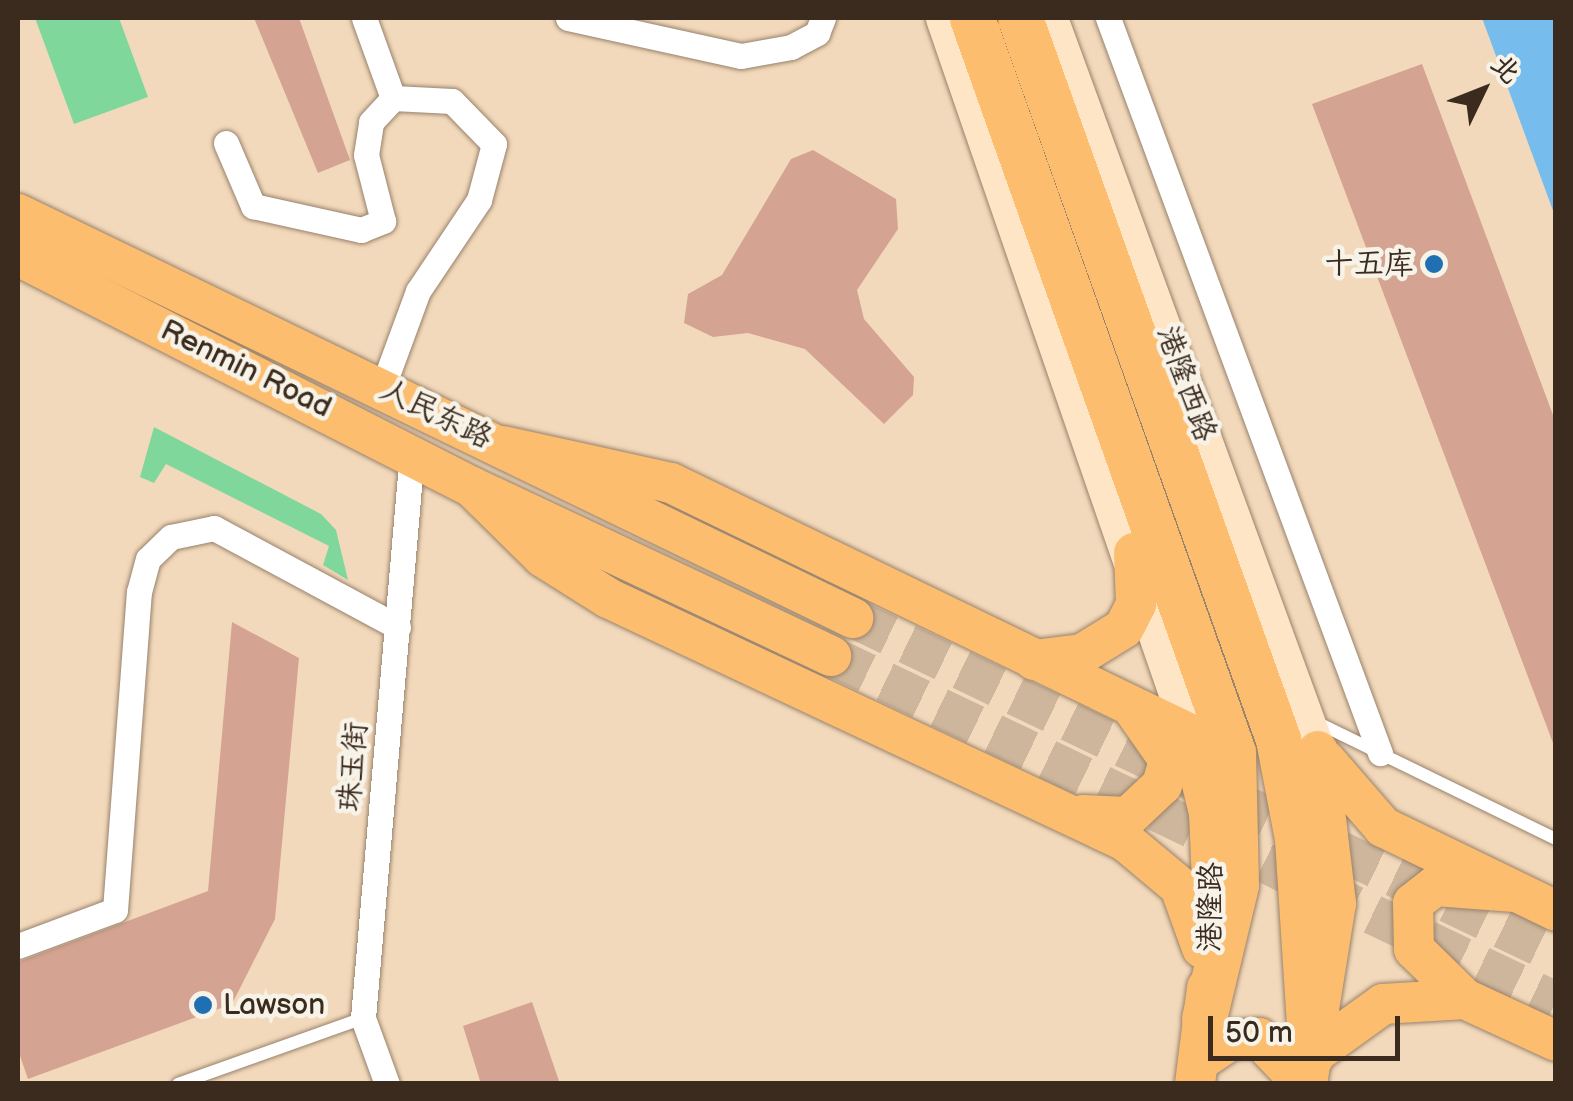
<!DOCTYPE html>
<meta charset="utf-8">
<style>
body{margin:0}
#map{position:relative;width:1573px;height:1101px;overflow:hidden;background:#f3d9bb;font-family:"Balsamiq Sans","LXGW WenKai TC",sans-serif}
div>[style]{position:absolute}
.green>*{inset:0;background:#7fd79b}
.water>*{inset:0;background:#76bdee}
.building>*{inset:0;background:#d5a392}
.primary-tunnel>*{height:40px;margin-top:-20px;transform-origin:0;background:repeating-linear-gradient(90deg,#ceb69c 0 40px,transparent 0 60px)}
.roads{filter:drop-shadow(0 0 2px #97826c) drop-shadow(0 0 2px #97826c)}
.lane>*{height:12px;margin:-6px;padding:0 6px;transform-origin:6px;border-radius:6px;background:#fff}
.street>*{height:25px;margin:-12.5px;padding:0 12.5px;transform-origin:12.5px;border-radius:12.5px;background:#fff}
.secondary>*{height:35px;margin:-17.5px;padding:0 17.5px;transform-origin:17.5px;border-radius:17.5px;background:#fee5c5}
.primary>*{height:40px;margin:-20px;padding:0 20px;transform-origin:20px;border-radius:20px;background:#fcbd6f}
.highway>*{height:45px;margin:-22.5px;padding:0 22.5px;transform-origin:22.5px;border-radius:22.5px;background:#fcbd6f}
.dots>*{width:28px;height:28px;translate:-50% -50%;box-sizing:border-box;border:5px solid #f7f3e8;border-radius:50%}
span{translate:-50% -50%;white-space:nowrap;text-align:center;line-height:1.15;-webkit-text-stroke:9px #f7f3e8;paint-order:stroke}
.poi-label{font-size:30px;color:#3b2a1e}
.right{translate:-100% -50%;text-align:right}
.left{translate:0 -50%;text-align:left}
.street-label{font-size:30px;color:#3b2a1e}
.frame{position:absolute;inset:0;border:20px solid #3b2a1e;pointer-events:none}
.north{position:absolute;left:1433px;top:40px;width:100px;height:100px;-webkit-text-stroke:8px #f7f3e8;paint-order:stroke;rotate:47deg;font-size:28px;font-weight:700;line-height:40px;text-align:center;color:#3b2a1e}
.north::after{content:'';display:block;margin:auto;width:35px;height:45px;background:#3b2a1e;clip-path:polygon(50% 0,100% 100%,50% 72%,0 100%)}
.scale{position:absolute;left:1208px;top:1016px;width:192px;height:45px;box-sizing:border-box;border:5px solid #3b2a1e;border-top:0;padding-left:12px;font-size:30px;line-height:35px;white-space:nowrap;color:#3b2a1e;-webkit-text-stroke:8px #f7f3e8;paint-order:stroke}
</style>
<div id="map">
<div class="green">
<i style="clip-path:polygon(35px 18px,119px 18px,148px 97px,74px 124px)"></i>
<i style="clip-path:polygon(154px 427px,321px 514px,336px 530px,348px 580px,323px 565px,329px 546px,166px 464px,154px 483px,140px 477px)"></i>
</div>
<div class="water">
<i style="clip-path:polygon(1482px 18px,1555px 18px,1555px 216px)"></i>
</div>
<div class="building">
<i style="clip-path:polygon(254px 18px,299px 18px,350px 160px,318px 173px)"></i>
<i style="clip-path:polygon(1422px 64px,1556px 423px,1556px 751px,1312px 104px)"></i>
<i style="clip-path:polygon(813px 150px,896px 199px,898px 229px,857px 290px,864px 319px,914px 377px,913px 395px,884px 424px,805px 349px,748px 333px,713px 337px,684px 323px,688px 294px,722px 275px,791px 159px)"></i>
<i style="clip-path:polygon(232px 622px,299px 658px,275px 919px,232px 1004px,28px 1079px,18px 1050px,18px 962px,208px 891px)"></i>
<i style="clip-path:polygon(532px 1002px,560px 1084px,481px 1084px,463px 1026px)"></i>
</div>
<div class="primary-tunnel">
<i style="left:853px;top:618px;width:779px;rotate:25.55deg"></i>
<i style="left:831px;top:656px;width:803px;rotate:25.51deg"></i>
</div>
<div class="roads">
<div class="lane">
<i style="left:1314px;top:721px;width:269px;rotate:26deg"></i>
<i style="left:178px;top:1084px;width:196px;rotate:-19.6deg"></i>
</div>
<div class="street">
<i style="left:364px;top:18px;width:85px;rotate:70.1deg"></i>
<i style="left:393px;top:98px;width:59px;rotate:2.9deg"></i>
<i style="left:452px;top:101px;width:60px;rotate:45.7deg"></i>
<i style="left:494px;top:144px;width:58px;rotate:105deg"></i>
<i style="left:479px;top:200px;width:110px;rotate:123.8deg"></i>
<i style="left:418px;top:291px;width:84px;rotate:110.2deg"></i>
<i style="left:568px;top:18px;width:177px;rotate:12.4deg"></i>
<i style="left:741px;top:56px;width:51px;rotate:-10.2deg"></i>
<i style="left:791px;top:47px;width:30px;rotate:-28deg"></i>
<i style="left:817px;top:33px;width:16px;rotate:-68deg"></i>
<i style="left:1108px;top:18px;width:784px;rotate:69.69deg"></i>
<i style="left:226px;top:143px;width:69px;rotate:66.8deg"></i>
<i style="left:253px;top:206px;width:111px;rotate:12.5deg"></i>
<i style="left:361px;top:230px;width:24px;rotate:-22deg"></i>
<i style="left:383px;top:221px;width:68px;rotate:-104.4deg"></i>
<i style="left:366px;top:155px;width:33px;rotate:-81deg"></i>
<i style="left:371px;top:122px;width:33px;rotate:-47deg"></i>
<i style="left:18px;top:946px;width:103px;rotate:-20.4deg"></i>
<i style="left:115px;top:910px;width:319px;rotate:-85.7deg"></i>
<i style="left:139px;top:592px;width:34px;rotate:-75deg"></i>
<i style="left:148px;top:559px;width:32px;rotate:-44deg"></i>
<i style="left:171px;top:537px;width:44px;rotate:-11.8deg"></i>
<i style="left:214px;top:528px;width:209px;rotate:28.3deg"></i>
<i style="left:387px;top:1084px;width:70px;rotate:-110deg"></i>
<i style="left:363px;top:1018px;width:568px;rotate:-85.05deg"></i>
</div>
<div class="secondary">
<i style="left:943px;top:18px;width:757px;rotate:70.97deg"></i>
<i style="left:1050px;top:18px;width:780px;rotate:69.92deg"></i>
</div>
<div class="primary">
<i style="left:18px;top:214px;width:928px;rotate:25.82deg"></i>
<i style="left:18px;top:256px;width:509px;rotate:26.97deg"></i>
<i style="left:472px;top:487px;width:397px;rotate:25.2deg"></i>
<i style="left:503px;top:446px;width:172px;rotate:12.4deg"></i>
<i style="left:671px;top:483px;width:577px;rotate:25.81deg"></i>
<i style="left:1190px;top:734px;width:81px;rotate:76.5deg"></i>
<i style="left:1209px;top:813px;width:113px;rotate:87.5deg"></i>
<i style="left:472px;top:487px;width:100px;rotate:44.6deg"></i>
<i style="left:543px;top:557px;width:77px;rotate:32.2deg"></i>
<i style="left:608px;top:598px;width:571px;rotate:25.17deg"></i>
<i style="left:1125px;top:841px;width:72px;rotate:39.9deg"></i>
<i style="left:1180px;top:887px;width:65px;rotate:70.2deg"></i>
<i style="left:1034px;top:660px;width:48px;rotate:-7.1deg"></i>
<i style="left:1082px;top:654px;width:49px;rotate:-31.8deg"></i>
<i style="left:1124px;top:628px;width:27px;rotate:-63deg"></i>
<i style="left:1136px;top:604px;width:51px;rotate:-92.2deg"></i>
<i style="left:1325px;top:760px;width:89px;rotate:49.1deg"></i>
<i style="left:1383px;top:827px;width:192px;rotate:25.9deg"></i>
<i style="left:1083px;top:815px;width:45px;rotate:2.5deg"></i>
<i style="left:1128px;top:817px;width:47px;rotate:-43.3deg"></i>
<i style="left:1162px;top:785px;width:26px;rotate:-74deg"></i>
<i style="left:1169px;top:760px;width:61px;rotate:-125deg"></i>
<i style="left:1515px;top:892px;width:80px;rotate:-175.7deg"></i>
<i style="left:1435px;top:886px;width:28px;rotate:142deg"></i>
<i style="left:1413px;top:903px;width:46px;rotate:88.8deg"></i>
<i style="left:1414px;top:949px;width:71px;rotate:44.4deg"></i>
<i style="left:1465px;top:999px;width:100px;rotate:24.8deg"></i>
<i style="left:1311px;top:1056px;width:89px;rotate:-35.8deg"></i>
<i style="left:1383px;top:1004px;width:82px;rotate:-3.5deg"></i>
<i style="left:1198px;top:1062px;width:40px;rotate:-34deg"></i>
<i style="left:1231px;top:1040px;width:28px;rotate:-4deg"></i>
<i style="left:1259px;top:1038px;width:64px;rotate:46.3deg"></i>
<i style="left:1195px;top:1084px;width:97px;rotate:-82.9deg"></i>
<i style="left:1307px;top:1084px;width:183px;rotate:-80.9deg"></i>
<i style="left:1336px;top:903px;width:153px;rotate:-96.8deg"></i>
</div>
<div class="highway">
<i style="left:972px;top:18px;width:779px;rotate:70.43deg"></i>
<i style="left:1233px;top:752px;width:133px;rotate:88.7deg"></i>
<i style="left:1236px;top:885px;width:137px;rotate:103.5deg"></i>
<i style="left:1020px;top:18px;width:766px;rotate:70.31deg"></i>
<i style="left:1278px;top:739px;width:102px;rotate:79.2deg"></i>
<i style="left:1297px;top:839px;width:217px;rotate:86.3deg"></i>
</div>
</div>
<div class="dots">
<i style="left:1434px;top:264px;background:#1f6fb2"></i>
<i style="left:203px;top:1005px;background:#1f6fb2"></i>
</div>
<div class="poi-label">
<span class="right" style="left:1414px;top:264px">十五库</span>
<span class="left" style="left:223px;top:1005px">Lawson</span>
</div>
<div class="street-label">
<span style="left:246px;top:369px;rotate:26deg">Renmin Road</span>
<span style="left:1186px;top:384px;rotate:70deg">港隆西路</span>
<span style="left:436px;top:414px;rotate:26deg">人民东路</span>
<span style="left:353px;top:767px;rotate:-85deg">珠玉街</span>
<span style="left:1211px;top:907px;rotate:-89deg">港隆路</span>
</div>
<div class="frame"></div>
<div class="north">北</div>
<div class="scale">50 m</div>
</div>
